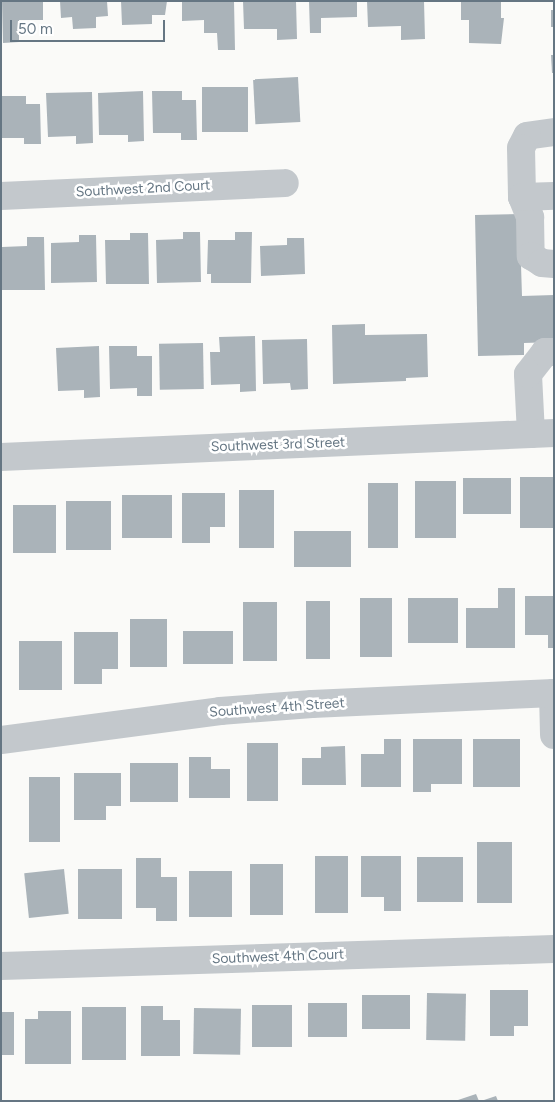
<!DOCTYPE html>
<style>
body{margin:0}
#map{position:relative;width:555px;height:1102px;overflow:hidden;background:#fafaf8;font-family:Figtree,sans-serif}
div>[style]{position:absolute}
.building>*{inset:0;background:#aab3b9;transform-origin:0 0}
.minor>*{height:28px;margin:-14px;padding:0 14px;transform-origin:14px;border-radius:14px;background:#c3c8cc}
span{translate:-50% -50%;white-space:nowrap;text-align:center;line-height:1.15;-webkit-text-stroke:5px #fff;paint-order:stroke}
.street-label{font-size:14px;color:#657683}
.frame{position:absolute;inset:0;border:2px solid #657683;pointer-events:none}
.scale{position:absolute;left:10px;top:20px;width:155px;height:22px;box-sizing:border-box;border:2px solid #657683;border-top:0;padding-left:6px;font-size:15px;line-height:18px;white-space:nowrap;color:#657683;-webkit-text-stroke:4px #fff;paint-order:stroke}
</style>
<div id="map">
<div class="building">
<i style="clip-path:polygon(2px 1px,43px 1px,43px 20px,19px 20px,19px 42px,3px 43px)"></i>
<i style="clip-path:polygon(60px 1px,107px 1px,108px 16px,96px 17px,96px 28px,73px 29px,72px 17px,61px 18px)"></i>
<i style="clip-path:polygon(121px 1px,167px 1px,165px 15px,152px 15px,152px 24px,122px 25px)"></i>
<i style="clip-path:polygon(182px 1px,234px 1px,235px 50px,218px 50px,217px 33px,204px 33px,204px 20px,182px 21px)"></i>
<i style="clip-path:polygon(243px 1px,296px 1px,297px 39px,277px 40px,277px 29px,244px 29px)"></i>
<i style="clip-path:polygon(309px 1px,357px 1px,357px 17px,321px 18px,321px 33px,310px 33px)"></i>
<i style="clip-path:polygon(367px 1px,424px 1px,425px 39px,401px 40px,401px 26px,368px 27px)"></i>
<i style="clip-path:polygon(461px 1px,501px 1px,501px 18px,504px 18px,501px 44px,469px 43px,469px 20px,461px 20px)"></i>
<i style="left:551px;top:10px;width:3px;height:17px"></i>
<i style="clip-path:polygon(551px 55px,554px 55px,554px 73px,552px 73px)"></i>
<i style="left:298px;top:77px;width:45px;height:45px;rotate:87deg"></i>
<i style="left:202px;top:87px;width:46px;height:45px"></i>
<i style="clip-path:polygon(143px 91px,144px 141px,128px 142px,128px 135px,99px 135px,98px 93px)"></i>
<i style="clip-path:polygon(152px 91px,182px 91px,182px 100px,196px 100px,197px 140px,181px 140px,181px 133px,153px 133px)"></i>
<i style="clip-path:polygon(92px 92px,93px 143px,76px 144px,76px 136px,48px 137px,46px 93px)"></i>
<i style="clip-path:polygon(1px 96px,26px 96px,26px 104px,40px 104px,41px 144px,24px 144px,24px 138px,1px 138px)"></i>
<i style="clip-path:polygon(526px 214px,520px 233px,522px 296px,554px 295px,554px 342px,524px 343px,524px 355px,478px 356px,475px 215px)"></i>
<i style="clip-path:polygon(183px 232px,200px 232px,201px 282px,157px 283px,156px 240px,183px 239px)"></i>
<i style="clip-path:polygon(235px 232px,252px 232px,251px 283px,211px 283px,211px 274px,207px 274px,208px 240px,235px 240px)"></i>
<i style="clip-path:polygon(130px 233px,148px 233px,149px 284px,106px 284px,105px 240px,130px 240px)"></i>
<i style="clip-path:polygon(79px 235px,96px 235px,97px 282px,51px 283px,51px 243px,79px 242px)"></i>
<i style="clip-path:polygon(27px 237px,44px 237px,45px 290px,2px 290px,2px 247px,27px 246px)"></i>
<i style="clip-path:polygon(287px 238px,304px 238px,305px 274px,261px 276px,260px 246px,287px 245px)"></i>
<i style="clip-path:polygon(365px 324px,365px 335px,427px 334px,428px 377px,406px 378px,406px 381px,333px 384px,332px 325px)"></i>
<i style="clip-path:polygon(255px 336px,256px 391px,240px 392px,240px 384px,211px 385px,210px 352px,220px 352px,219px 337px)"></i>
<i style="clip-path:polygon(307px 339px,308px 389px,291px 390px,290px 383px,263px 384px,262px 340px)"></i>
<i style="left:203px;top:343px;width:46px;height:44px;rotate:89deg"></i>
<i style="clip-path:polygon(99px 346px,100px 397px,84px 398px,84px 390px,58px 391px,56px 348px)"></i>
<i style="clip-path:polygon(109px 346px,137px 346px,137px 356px,152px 356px,152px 396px,137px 396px,137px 388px,110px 389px)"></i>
<i style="left:520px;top:477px;width:34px;height:51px"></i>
<i style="left:463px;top:478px;width:48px;height:36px"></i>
<i style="left:415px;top:481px;width:41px;height:57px"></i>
<i style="left:368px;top:483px;width:30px;height:65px"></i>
<i style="left:239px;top:490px;width:35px;height:58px"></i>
<i style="clip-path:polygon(182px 493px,225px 493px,225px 527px,210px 527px,210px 543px,182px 543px)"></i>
<i style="left:122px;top:495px;width:50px;height:43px"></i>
<i style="left:66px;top:501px;width:45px;height:49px"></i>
<i style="left:13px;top:505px;width:43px;height:48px"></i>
<i style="left:294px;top:531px;width:57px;height:36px"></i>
<i style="clip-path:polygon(498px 588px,515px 588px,515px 648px,466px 648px,466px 608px,498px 608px)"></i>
<i style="clip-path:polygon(525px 596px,554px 596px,554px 648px,548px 648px,548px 635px,525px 635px)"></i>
<i style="left:360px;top:598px;width:32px;height:59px"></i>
<i style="left:408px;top:598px;width:50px;height:45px"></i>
<i style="left:306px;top:601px;width:24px;height:58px"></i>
<i style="left:243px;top:602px;width:34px;height:59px"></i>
<i style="left:130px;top:619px;width:37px;height:48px"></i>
<i style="left:183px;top:631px;width:50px;height:33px"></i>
<i style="clip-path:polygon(74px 632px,118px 632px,118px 669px,102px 669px,102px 684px,74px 684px)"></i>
<i style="left:19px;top:641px;width:43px;height:49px"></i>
<i style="clip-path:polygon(384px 739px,401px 739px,401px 787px,361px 787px,361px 754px,384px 754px)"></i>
<i style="clip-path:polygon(413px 739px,462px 739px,462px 784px,431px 784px,431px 792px,413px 792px)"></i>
<i style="left:473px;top:739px;width:47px;height:48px"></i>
<i style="left:247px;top:743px;width:31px;height:58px"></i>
<i style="clip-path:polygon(345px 746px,346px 785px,302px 785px,302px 758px,321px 758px,321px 747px)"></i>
<i style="clip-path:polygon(189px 757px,211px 757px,211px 769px,230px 769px,230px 798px,189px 798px)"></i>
<i style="left:130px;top:763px;width:48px;height:39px"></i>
<i style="clip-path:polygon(74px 773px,121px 773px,121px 806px,106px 806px,106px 820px,74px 820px)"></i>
<i style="left:29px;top:777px;width:31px;height:65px"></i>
<i style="left:477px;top:842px;width:35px;height:61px"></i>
<i style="left:315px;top:856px;width:33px;height:57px"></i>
<i style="clip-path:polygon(361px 856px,401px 856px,401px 911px,384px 911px,384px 897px,361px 897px)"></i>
<i style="left:417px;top:857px;width:46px;height:45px"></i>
<i style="clip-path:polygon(136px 858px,161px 858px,161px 877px,177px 877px,177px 921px,156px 921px,156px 908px,136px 908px)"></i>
<i style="left:250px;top:864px;width:33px;height:51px"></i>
<i style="left:64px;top:869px;width:45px;height:40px;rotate:84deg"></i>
<i style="left:78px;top:869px;width:44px;height:50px"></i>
<i style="left:189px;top:871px;width:43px;height:46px"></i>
<i style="clip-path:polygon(490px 990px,528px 990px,528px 1026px,514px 1026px,514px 1036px,490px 1036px)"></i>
<i style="left:427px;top:993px;width:39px;height:47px;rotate:1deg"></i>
<i style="left:362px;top:995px;width:48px;height:34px"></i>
<i style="left:308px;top:1003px;width:39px;height:34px"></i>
<i style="left:252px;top:1005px;width:40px;height:42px"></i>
<i style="clip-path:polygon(141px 1006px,163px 1006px,163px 1020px,180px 1020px,180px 1056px,141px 1056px)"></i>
<i style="left:82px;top:1007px;width:44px;height:53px"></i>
<i style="left:194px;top:1008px;width:47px;height:46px;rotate:1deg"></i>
<i style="clip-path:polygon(38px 1011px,71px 1011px,71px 1064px,25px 1064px,25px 1019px,38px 1019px)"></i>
<i style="left:1px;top:1012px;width:13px;height:43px"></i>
<i style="clip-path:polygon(476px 1094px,479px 1101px,458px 1101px,458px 1100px)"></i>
<i style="clip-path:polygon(496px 1096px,498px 1101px,484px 1101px,484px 1100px)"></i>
</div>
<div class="minor">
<i style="left:554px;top:132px;width:27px;rotate:172deg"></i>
<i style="left:527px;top:136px;width:13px;rotate:117deg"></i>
<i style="left:521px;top:148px;width:49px;rotate:88.8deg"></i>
<i style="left:522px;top:197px;width:22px;rotate:68deg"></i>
<i style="left:530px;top:217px;width:39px;rotate:89deg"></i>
<i style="left:531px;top:256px;width:13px;rotate:32deg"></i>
<i style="left:542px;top:263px;width:12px;rotate:5deg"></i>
<i style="left:1px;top:196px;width:284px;rotate:-2.6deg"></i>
<i style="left:522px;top:197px;width:32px;rotate:-2deg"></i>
<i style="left:531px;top:434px;width:60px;rotate:-92.9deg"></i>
<i style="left:528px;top:374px;width:28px;rotate:-52deg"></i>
<i style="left:545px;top:352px;width:9px"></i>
<i style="left:1px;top:457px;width:554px;rotate:-2.49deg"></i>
<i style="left:553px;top:693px;width:42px;rotate:88.6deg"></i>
<i style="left:1px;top:740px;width:221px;rotate:-7.5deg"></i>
<i style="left:220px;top:711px;width:92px;rotate:-4.4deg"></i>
<i style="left:312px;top:704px;width:242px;rotate:-2.6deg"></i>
<i style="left:1px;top:966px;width:553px;rotate:-1.76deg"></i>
</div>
<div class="street-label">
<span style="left:143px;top:189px;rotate:-3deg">Southwest 2nd Court</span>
<span style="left:278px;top:445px;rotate:-2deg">Southwest 3rd Street</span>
<span style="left:277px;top:708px;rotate:-4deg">Southwest 4th Street</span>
<span style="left:278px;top:957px;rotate:-2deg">Southwest 4th Court</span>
</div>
<div class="frame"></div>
<div class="scale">50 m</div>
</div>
